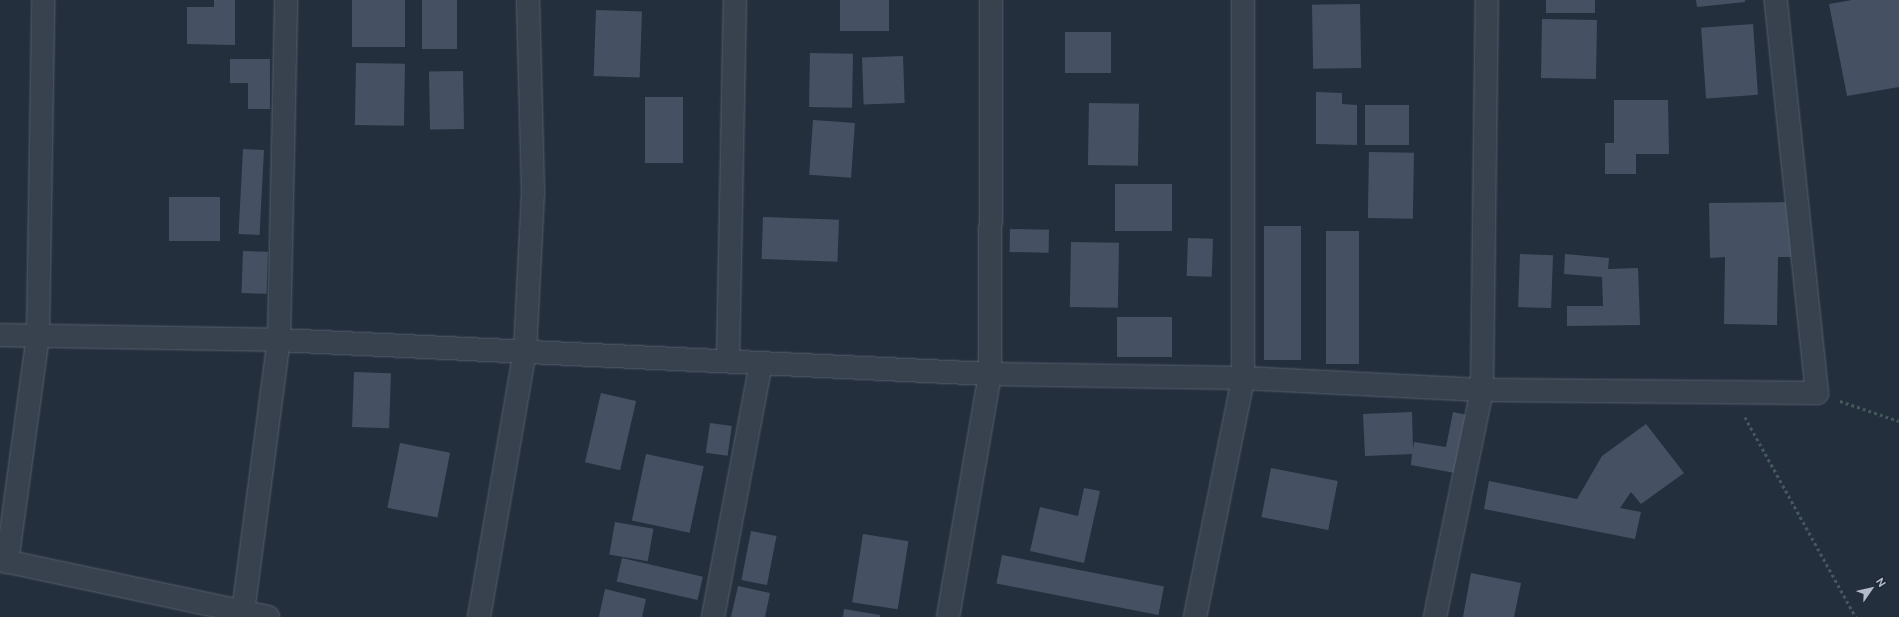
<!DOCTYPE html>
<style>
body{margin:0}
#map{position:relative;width:1899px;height:617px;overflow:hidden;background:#242f3e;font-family:"DM Sans",sans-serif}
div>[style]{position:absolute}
.building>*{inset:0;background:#455162;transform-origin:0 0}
.path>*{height:2.5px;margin-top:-1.25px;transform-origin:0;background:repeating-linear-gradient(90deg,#44595c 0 3px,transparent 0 6px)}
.roads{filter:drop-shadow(0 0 1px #565f6c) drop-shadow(0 0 1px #565f6c)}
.street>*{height:22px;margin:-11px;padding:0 11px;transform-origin:11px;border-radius:11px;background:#38414e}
span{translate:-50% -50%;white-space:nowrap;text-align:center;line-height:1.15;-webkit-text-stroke:3px #1d2633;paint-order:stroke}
.north{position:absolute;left:1851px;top:569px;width:40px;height:40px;-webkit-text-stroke:3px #1d2633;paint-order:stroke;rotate:56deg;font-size:11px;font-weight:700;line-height:16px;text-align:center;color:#b4bcc9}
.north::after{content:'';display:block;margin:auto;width:14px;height:18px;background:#b4bcc9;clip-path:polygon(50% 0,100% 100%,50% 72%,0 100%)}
</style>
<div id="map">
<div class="building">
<i style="clip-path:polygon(214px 0,235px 0,235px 45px,187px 44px,187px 7px,214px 7px)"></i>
<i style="left:352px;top:0;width:53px;height:47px"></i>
<i style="left:422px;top:0;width:35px;height:49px"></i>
<i style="left:840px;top:0;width:49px;height:31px"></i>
<i style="left:1546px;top:0;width:49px;height:13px"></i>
<i style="clip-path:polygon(1696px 0,1745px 0,1745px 2px,1697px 7px)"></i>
<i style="clip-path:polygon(1852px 0,1899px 0,1899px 87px,1847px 96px,1829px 4px)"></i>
<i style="left:1360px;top:4px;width:64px;height:48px;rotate:89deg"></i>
<i style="left:596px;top:10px;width:46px;height:66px;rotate:2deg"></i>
<i style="left:1542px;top:19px;width:55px;height:59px;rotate:1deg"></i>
<i style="left:1753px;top:24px;width:71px;height:52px;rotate:86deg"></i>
<i style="left:1065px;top:32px;width:46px;height:41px"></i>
<i style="left:810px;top:53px;width:43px;height:54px;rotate:1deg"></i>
<i style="left:903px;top:56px;width:47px;height:41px;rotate:88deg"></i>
<i style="clip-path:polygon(230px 59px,270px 59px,270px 109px,248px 109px,248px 83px,230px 83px)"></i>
<i style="left:356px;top:63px;width:49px;height:62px;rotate:1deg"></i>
<i style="left:463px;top:71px;width:58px;height:34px;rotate:89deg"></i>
<i style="clip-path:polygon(1316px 92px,1342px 93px,1342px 104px,1357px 105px,1357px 145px,1316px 144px)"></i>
<i style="left:683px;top:97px;width:66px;height:38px;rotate:90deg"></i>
<i style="clip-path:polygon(1614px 100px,1668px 100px,1669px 154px,1636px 154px,1636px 174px,1605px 174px,1605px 143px,1614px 143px)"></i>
<i style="left:1089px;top:103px;width:50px;height:62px;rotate:1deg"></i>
<i style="left:1365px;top:105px;width:44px;height:40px"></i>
<i style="left:813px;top:120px;width:42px;height:55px;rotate:4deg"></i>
<i style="left:243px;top:149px;width:21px;height:85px;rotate:3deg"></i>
<i style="left:1369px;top:152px;width:45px;height:66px;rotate:1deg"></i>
<i style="left:1115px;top:184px;width:57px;height:47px"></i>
<i style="left:169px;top:197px;width:51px;height:44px"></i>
<i style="clip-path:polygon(1791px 202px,1791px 257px,1778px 257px,1777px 325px,1724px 324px,1725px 257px,1710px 258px,1709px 203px)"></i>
<i style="left:763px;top:217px;width:76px;height:42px;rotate:2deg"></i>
<i style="left:1264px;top:226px;width:37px;height:134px"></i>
<i style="left:1010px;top:229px;width:39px;height:23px;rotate:1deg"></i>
<i style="left:1359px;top:231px;width:133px;height:33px;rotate:90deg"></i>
<i style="left:1188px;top:238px;width:25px;height:38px;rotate:2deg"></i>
<i style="left:1071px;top:242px;width:48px;height:65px;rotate:1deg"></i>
<i style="left:243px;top:251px;width:25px;height:42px;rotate:2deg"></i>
<i style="left:1520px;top:254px;width:33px;height:53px;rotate:2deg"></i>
<i style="clip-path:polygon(1565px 254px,1609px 258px,1608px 269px,1638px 268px,1640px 325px,1567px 326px,1567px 306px,1603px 306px,1602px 277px,1564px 274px)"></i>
<i style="left:1117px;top:317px;width:55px;height:40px"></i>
<i style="left:354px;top:372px;width:37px;height:55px;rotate:2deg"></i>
<i style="left:601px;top:393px;width:36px;height:71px;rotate:13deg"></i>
<i style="clip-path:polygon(1412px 412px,1413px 449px,1414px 442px,1446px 447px,1453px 412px,1467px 415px,1455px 473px,1411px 465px,1412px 454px,1365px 456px,1363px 414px)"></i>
<i style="left:710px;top:423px;width:22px;height:30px;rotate:8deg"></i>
<i style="clip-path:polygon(1646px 424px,1684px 473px,1641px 504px,1631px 492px,1620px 508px,1641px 512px,1635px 539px,1484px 509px,1489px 481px,1577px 499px,1602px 456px)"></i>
<i style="left:400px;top:443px;width:51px;height:66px;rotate:11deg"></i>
<i style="left:646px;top:454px;width:59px;height:68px;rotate:12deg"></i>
<i style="left:1271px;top:468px;width:68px;height:50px;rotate:11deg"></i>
<i style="clip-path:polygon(1084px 488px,1100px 491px,1084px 563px,1030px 551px,1040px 507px,1078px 516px)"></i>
<i style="left:615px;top:522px;width:39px;height:33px;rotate:10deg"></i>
<i style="left:751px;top:531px;width:26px;height:50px;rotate:11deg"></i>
<i style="left:863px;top:534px;width:46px;height:69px;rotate:9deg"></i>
<i style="left:1002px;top:555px;width:165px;height:29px;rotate:11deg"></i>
<i style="left:622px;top:558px;width:83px;height:24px;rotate:13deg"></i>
<i style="clip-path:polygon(1471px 573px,1521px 583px,1514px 617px,1463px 617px)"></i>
<i style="clip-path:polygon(738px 586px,770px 593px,765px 617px,731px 617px)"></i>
<i style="clip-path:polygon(605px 589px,646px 599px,642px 617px,599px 617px)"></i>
<i style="clip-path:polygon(844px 609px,880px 615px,880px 617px,843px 617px)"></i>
</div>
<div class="path">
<i style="left:1840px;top:401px;width:62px;rotate:18.7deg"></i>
<i style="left:1745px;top:417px;width:229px;rotate:61deg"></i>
</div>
<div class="roads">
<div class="street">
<i style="left:0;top:335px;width:279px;rotate:1deg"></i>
<i style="left:279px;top:340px;width:712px;rotate:2.74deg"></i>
<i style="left:990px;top:374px;width:253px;rotate:0.9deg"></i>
<i style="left:1243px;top:378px;width:239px;rotate:2.9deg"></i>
<i style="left:1482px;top:390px;width:335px;rotate:0.5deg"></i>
<i style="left:1817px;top:393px;width:395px;rotate:-96deg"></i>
<i style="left:728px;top:361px;width:361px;rotate:-88.9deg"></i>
<i style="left:0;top:560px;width:274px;rotate:12deg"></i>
<i style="left:7px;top:562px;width:229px;rotate:-82.2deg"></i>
<i style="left:38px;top:335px;width:335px;rotate:-89.1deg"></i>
<i style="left:243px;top:612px;width:274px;rotate:-82.5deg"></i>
<i style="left:279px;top:340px;width:340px;rotate:-88.8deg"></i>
<i style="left:479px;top:617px;width:270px;rotate:-80.2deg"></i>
<i style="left:525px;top:351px;width:160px;rotate:-87.1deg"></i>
<i style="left:533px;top:191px;width:191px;rotate:-91.5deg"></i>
<i style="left:713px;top:617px;width:258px;rotate:-79.3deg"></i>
<i style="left:948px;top:617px;width:247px;rotate:-80.2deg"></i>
<i style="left:990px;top:374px;width:374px;rotate:-89.8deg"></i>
<i style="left:1195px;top:617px;width:244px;rotate:-78.6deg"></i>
<i style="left:1243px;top:378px;width:378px;rotate:-90deg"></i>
<i style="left:1435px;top:617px;width:232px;rotate:-78.3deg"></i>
<i style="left:1482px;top:390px;width:390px;rotate:-89.3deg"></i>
</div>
</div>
<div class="north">N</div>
</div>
